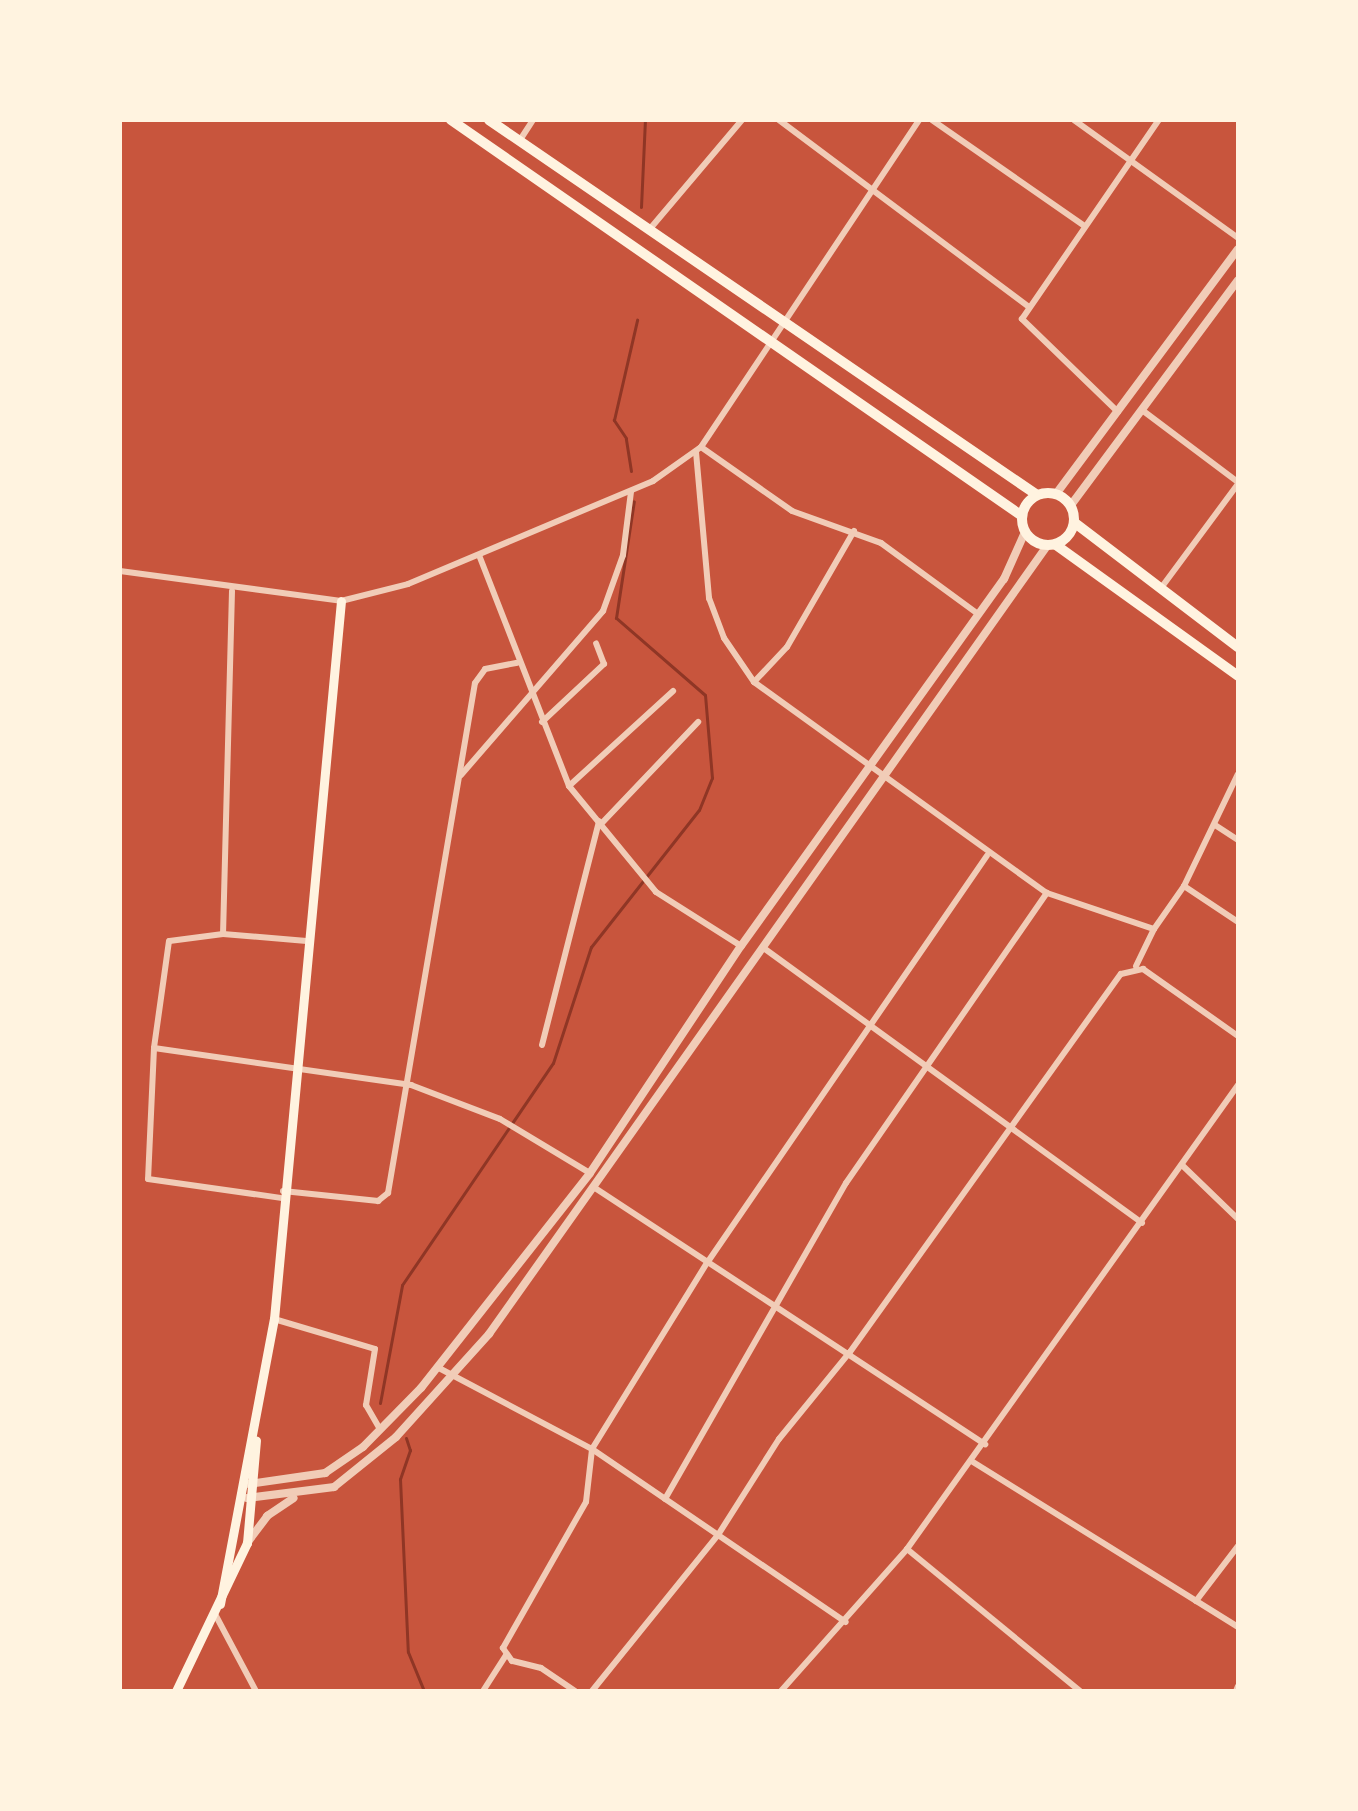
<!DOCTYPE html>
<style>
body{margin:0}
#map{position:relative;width:1358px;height:1811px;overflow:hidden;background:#c8553d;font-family:"Fira Sans Condensed",sans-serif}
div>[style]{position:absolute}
.stream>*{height:3px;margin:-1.5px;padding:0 1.5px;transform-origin:1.5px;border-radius:1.5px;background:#8f3625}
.minor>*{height:6px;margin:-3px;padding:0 3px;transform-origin:3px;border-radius:3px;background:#f1ccb7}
.tertiary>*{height:8px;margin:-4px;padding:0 4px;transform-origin:4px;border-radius:4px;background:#f1ccb7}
.secondary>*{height:9px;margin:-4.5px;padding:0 4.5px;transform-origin:4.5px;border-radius:4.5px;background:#fff3e0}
.primary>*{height:10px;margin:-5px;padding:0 5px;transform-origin:5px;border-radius:5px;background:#fff3e0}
.primary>.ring{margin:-5px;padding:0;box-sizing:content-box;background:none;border:10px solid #fff3e0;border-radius:50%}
span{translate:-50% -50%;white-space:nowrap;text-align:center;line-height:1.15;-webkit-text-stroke:7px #fff3e0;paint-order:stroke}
.frame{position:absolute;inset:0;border:122px solid #fff3e0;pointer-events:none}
</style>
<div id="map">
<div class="stream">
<i style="left:641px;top:207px;width:87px;rotate:-87.4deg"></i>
<i style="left:631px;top:471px;width:33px;rotate:-99deg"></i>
<i style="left:626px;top:438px;width:22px;rotate:-124deg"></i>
<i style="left:614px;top:420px;width:103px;rotate:-77deg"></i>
<i style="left:380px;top:1403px;width:120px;rotate:-79.4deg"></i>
<i style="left:402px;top:1285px;width:268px;rotate:-55.8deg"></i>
<i style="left:553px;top:1063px;width:122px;rotate:-71.9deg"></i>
<i style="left:591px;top:947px;width:174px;rotate:-51.8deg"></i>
<i style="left:699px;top:810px;width:35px;rotate:-68deg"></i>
<i style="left:712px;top:778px;width:83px;rotate:-94.8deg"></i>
<i style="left:705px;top:695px;width:118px;rotate:-139.1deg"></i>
<i style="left:616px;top:618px;width:118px;rotate:-81.3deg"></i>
<i style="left:406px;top:1438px;width:13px;rotate:72deg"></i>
<i style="left:410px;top:1450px;width:31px;rotate:109deg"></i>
<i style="left:400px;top:1479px;width:173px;rotate:87.4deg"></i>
<i style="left:408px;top:1652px;width:42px;rotate:67.7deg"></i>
</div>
<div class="minor">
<i style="left:779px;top:120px;width:312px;rotate:36.8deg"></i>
<i style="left:932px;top:120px;width:184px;rotate:34.8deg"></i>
<i style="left:1074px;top:120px;width:202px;rotate:35.7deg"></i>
<i style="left:520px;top:140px;width:24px;rotate:-57deg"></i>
<i style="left:649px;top:230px;width:144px;rotate:-49.8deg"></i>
<i style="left:1142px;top:410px;width:120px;rotate:36.9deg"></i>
<i style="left:1118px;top:412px;width:134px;rotate:-135.9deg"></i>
<i style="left:1022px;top:319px;width:242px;rotate:-55.5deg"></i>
<i style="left:701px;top:447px;width:111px;rotate:35.1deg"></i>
<i style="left:792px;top:511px;width:95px;rotate:19.8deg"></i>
<i style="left:881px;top:543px;width:120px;rotate:36.2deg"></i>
<i style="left:696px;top:452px;width:147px;rotate:84.9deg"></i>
<i style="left:709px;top:598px;width:43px;rotate:69.4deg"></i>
<i style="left:724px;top:638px;width:53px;rotate:55.7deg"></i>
<i style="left:754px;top:682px;width:361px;rotate:35.8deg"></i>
<i style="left:1047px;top:893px;width:113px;rotate:18.6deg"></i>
<i style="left:1154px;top:929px;width:52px;rotate:-55.1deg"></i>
<i style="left:1184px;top:886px;width:124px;rotate:-64.3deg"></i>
<i style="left:479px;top:555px;width:248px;rotate:68.7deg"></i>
<i style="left:569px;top:786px;width:137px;rotate:50.6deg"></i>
<i style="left:656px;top:892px;width:101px;rotate:32.4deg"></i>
<i style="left:120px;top:571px;width:223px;rotate:7.7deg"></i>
<i style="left:341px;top:601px;width:69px;rotate:-14.2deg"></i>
<i style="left:408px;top:584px;width:266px;rotate:-22.8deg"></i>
<i style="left:653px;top:481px;width:59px;rotate:-35.3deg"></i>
<i style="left:701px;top:447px;width:393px;rotate:-56.3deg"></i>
<i style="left:1161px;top:588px;width:129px;rotate:-53.5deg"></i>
<i style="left:232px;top:591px;width:343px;rotate:91.5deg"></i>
<i style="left:223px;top:934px;width:84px;rotate:4.8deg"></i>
<i style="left:754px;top:682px;width:48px;rotate:-46.7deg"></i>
<i style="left:787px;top:647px;width:134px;rotate:-60deg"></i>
<i style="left:542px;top:722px;width:85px;rotate:-43.1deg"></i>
<i style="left:604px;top:664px;width:22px;rotate:-111deg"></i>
<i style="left:461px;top:775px;width:217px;rotate:-49.1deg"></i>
<i style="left:603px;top:611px;width:59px;rotate:-70.3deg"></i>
<i style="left:623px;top:555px;width:64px;rotate:-82.8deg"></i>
<i style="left:569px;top:786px;width:141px;rotate:-42.4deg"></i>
<i style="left:601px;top:824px;width:141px;rotate:-46.4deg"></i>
<i style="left:1215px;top:825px;width:27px;rotate:33deg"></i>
<i style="left:1184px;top:886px;width:65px;rotate:33.7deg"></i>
<i style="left:223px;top:934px;width:54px;rotate:172.6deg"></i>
<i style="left:169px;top:941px;width:108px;rotate:98deg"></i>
<i style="left:154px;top:1048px;width:260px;rotate:8.2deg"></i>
<i style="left:411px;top:1085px;width:95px;rotate:20.9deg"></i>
<i style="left:500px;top:1119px;width:105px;rotate:31deg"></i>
<i style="left:765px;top:949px;width:466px;rotate:36deg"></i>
<i style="left:1136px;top:966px;width:41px;rotate:-64.1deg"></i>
<i style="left:542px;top:1045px;width:231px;rotate:-75.7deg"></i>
<i style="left:154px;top:1048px;width:131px;rotate:92.6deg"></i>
<i style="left:148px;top:1179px;width:134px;rotate:8.1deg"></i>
<i style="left:1182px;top:1165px;width:78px;rotate:44deg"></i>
<i style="left:595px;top:1188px;width:467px;rotate:33.3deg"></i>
<i style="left:283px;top:1191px;width:96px;rotate:6deg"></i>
<i style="left:378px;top:1201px;width:13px;rotate:-39deg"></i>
<i style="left:388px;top:1193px;width:517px;rotate:-80.32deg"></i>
<i style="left:475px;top:683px;width:17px;rotate:-54deg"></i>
<i style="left:485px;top:669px;width:33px;rotate:-11deg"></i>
<i style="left:274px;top:1319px;width:105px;rotate:16.5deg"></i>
<i style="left:375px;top:1349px;width:57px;rotate:99.1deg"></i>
<i style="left:366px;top:1405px;width:28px;rotate:60deg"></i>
<i style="left:437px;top:1367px;width:175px;rotate:27.9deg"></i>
<i style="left:592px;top:1449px;width:307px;rotate:34.3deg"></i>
<i style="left:973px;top:1462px;width:312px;rotate:31.9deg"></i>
<i style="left:665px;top:1499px;width:364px;rotate:-60.2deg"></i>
<i style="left:846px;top:1183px;width:353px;rotate:-55.3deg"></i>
<i style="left:907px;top:1549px;width:224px;rotate:39.4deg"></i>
<i style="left:1196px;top:1601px;width:69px;rotate:-52.6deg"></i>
<i style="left:215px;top:1614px;width:87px;rotate:62deg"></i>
<i style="left:483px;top:1691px;width:43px;rotate:-57.4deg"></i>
<i style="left:575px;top:1691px;width:41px;rotate:-145.9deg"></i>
<i style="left:541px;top:1668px;width:30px;rotate:-166deg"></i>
<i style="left:512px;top:1661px;width:16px;rotate:-125deg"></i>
<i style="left:503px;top:1648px;width:168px;rotate:-60.4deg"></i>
<i style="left:586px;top:1502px;width:53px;rotate:-83.5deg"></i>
<i style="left:592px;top:1449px;width:219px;rotate:-58.3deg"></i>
<i style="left:707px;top:1263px;width:494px;rotate:-55.5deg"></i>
<i style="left:592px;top:1691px;width:201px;rotate:-51.1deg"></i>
<i style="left:718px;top:1535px;width:114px;rotate:-57.6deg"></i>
<i style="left:779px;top:1439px;width:112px;rotate:-50.8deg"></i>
<i style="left:850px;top:1352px;width:465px;rotate:-54.4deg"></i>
<i style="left:1121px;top:974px;width:23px;rotate:-13deg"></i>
<i style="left:1143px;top:969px;width:116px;rotate:35.2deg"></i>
<i style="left:781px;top:1691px;width:190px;rotate:-48.4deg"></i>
<i style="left:907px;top:1549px;width:570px;rotate:-54.5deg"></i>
<i style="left:1236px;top:1691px;width:5px;rotate:-68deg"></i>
</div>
<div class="tertiary">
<i style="left:1056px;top:494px;width:305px;rotate:-53.4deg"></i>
<i style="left:1071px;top:505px;width:280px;rotate:-53.4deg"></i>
<i style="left:249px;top:1484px;width:77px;rotate:-8.2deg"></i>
<i style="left:325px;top:1473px;width:46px;rotate:-34.4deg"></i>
<i style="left:363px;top:1447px;width:83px;rotate:-45.5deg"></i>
<i style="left:421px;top:1388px;width:273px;rotate:-51.8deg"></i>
<i style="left:590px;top:1173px;width:273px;rotate:-56.4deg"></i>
<i style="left:741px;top:946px;width:452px;rotate:-54.4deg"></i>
<i style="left:1004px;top:579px;width:51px;rotate:-65.9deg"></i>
<i style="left:247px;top:1498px;width:88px;rotate:-7.2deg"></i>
<i style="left:334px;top:1487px;width:80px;rotate:-38.9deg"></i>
<i style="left:396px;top:1437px;width:139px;rotate:-47.9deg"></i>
<i style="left:489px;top:1334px;width:966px;rotate:-54.7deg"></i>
<i style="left:247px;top:1543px;width:34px;rotate:-53deg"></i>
<i style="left:267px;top:1516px;width:32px;rotate:-34deg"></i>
</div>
<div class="secondary">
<i style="left:220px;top:1604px;width:290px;rotate:-79.3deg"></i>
<i style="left:274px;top:1319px;width:721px;rotate:-84.67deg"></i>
<i style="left:176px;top:1691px;width:164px;rotate:-64.4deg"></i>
<i style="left:247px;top:1543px;width:103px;rotate:-85deg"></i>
</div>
<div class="primary">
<i style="left:451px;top:120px;width:695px;rotate:34.74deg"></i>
<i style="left:489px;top:120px;width:664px;rotate:34.38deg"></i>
<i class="ring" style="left:1022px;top:493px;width:42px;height:42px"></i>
<i style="left:1075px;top:523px;width:205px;rotate:37.3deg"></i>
<i style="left:1056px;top:545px;width:224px;rotate:35.7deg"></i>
</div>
<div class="frame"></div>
</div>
